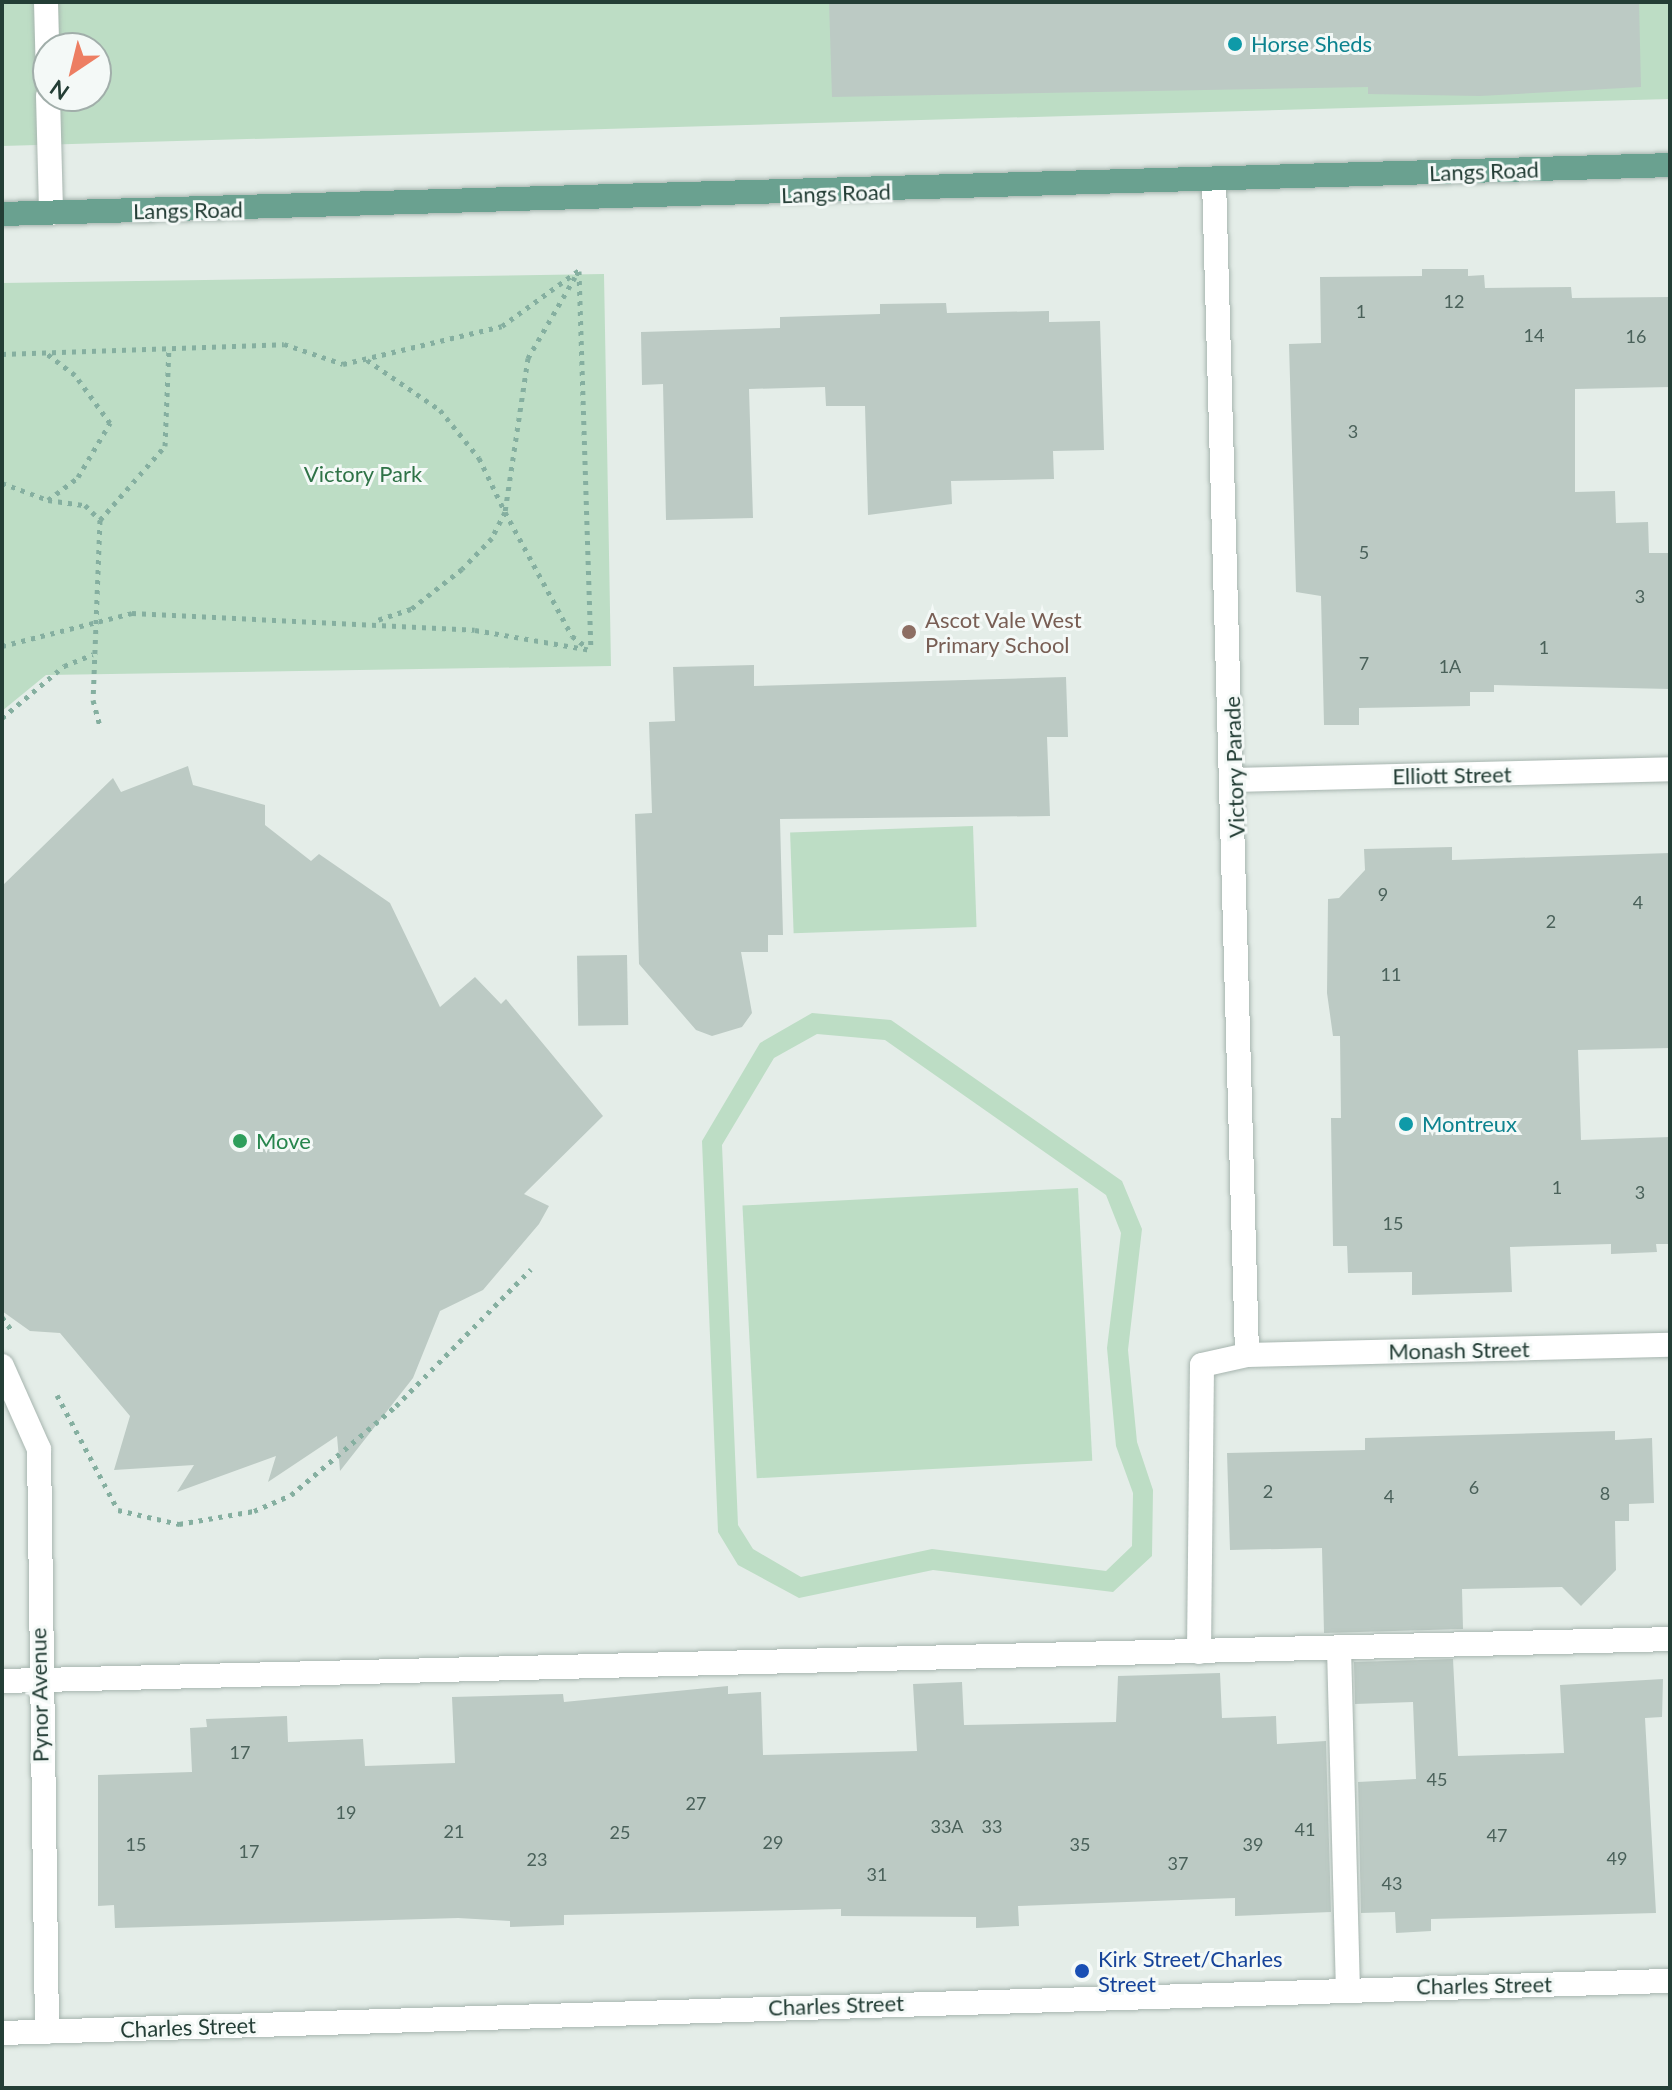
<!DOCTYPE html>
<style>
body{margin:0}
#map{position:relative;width:1672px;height:2090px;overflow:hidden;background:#e4ede8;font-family:Lato,sans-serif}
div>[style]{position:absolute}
.green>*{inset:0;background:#bdddc5;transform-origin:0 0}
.building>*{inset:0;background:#bccac4;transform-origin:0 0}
.path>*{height:5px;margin-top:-2.5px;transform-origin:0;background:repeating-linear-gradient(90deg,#85afa0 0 4px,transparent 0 10px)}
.roads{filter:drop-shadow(0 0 2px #a7b5af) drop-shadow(0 0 2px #a7b5af)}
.minor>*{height:24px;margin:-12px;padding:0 12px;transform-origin:12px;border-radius:12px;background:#fff}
.major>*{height:24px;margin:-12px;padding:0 12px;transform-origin:12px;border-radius:12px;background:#6aa190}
.dots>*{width:22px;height:22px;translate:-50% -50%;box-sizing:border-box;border:4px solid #f4f9f7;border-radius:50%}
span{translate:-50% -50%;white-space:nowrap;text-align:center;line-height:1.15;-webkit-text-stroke:6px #f4f9f7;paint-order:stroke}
.number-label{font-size:18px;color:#4a615a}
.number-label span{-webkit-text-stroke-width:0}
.culture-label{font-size:22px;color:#0d838f}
.left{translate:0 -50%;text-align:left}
.street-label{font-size:22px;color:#243e36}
.park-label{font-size:22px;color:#2f7347}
.education-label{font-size:22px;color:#785e54}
.leisure-label{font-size:22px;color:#27864d}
.transit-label{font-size:22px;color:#164399}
.frame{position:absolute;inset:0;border:4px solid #243e36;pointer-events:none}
.north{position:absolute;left:32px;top:32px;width:80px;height:80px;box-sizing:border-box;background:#f4f9f7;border:2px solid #a1aeaa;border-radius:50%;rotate:215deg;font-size:22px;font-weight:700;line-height:32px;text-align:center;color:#243e36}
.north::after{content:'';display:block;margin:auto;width:28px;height:36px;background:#ed7e62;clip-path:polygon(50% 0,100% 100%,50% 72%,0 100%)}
</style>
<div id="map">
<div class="green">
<i style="clip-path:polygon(evenodd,2px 2px,1670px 2px,1670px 99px,2px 146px,2px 2px,48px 48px,96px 48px,96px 96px,48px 96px,48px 48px)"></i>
<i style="clip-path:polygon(604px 274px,611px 666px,46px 675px,2px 711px,2px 283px)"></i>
<i style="left:973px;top:826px;width:101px;height:183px;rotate:88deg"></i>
<i style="clip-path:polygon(evenodd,812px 1013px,891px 1020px,1122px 1181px,1142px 1229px,1128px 1350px,1137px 1442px,1153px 1490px,1152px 1556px,1113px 1592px,933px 1570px,799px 1598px,738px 1565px,718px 1532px,702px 1141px,760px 1043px,812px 1013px,817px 1034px,885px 1040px,1106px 1195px,1121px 1233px,1107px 1348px,1116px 1446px,1133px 1493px,1132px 1546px,1106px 1571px,932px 1549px,801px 1577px,753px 1549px,738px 1525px,722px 1145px,774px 1058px,817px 1034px)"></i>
<i style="left:1078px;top:1188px;width:273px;height:336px;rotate:87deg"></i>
</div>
<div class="building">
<i style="clip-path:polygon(829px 2px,1639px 2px,1641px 87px,1480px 96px,1368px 94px,1368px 87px,832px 97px)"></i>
<i style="clip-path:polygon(1422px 269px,1468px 269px,1468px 276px,1484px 275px,1485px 288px,1571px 287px,1572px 298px,1670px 297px,1670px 387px,1575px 389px,1575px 492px,1615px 491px,1616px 523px,1648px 522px,1649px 553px,1670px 553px,1670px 689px,1494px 685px,1494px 692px,1470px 692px,1470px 706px,1359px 708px,1359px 725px,1324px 725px,1321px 596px,1296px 592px,1289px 344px,1321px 343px,1320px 277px,1422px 276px)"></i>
<i style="clip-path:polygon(946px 303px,947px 313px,1049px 311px,1049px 322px,1100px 321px,1104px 450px,1053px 451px,1054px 479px,951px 481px,952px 504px,868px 515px,865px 406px,826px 406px,825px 387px,749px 389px,753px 518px,666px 520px,663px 384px,642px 385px,641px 332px,780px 328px,780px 317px,880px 314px,880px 304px)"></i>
<i style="clip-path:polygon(754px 665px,754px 686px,1066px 677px,1068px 737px,1047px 737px,1050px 816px,780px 819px,783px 935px,768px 935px,768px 952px,741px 952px,752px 1013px,742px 1027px,712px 1036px,696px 1030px,639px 964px,635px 814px,652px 813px,649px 722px,675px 721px,673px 667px)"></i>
<i style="clip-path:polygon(188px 766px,193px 785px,265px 805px,265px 825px,311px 861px,319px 854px,390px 903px,440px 1007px,475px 977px,501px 1004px,506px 999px,603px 1116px,524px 1194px,549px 1206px,539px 1224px,483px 1290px,440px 1311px,413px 1378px,340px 1471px,337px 1436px,268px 1482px,276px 1456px,177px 1492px,194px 1465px,114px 1470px,130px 1416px,60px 1333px,30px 1331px,2px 1311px,2px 886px,113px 778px,121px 792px)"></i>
<i style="clip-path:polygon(1452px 847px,1452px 860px,1670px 853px,1670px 1048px,1578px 1050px,1581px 1140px,1670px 1137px,1670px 1244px,1656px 1244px,1657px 1252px,1611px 1254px,1611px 1244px,1510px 1247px,1512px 1292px,1412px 1295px,1412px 1272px,1348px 1273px,1347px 1246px,1333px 1246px,1331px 1118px,1341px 1118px,1340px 1036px,1333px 1036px,1327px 993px,1328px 899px,1339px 898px,1365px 870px,1364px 849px)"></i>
<i style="left:627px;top:955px;width:70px;height:50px;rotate:89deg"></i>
<i style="clip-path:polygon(1615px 1431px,1615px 1440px,1652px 1438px,1654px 1503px,1629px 1504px,1629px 1521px,1615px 1521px,1616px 1570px,1581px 1606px,1562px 1587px,1462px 1589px,1463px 1629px,1324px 1633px,1322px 1548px,1230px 1550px,1227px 1453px,1365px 1450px,1365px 1438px)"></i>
<i style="clip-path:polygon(1453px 1659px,1458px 1756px,1564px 1753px,1560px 1685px,1663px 1679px,1662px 1717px,1645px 1718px,1656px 1913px,1431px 1919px,1431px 1931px,1396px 1933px,1395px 1912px,1361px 1913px,1358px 1782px,1416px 1779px,1413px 1702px,1355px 1704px,1354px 1662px)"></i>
<i style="clip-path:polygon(1220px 1673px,1222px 1718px,1276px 1716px,1277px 1744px,1326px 1741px,1331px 1912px,1235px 1916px,1235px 1898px,1018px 1906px,1019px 1926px,976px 1928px,976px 1917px,841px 1916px,841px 1909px,564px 1915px,564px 1925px,510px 1927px,510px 1921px,458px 1918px,115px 1928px,114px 1905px,98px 1906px,98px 1775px,192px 1772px,190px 1728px,207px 1727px,206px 1719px,287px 1716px,288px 1742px,363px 1739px,365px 1766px,455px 1763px,452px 1697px,563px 1694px,564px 1702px,728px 1686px,728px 1694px,761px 1692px,763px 1755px,917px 1751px,913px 1684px,962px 1682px,964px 1725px,1116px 1722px,1118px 1676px)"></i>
</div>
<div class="path">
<i style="left:579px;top:271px;width:379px;rotate:88.2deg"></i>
<i style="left:575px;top:277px;width:94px;rotate:120.1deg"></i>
<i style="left:528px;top:358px;width:156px;rotate:98.5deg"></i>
<i style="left:505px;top:512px;width:141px;rotate:61.6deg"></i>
<i style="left:572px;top:636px;width:20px;rotate:37deg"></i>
<i style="left:2px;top:354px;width:282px;rotate:-2deg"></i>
<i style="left:284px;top:344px;width:62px;rotate:18.7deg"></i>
<i style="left:343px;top:364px;width:163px;rotate:-13.4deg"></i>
<i style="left:502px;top:326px;width:95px;rotate:-36deg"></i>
<i style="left:367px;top:360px;width:88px;rotate:34.4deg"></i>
<i style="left:440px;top:410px;width:62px;rotate:50.9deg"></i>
<i style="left:479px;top:458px;width:60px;rotate:64.3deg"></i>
<i style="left:505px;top:512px;width:29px;rotate:117deg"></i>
<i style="left:492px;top:538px;width:43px;rotate:134.1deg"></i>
<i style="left:462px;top:569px;width:65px;rotate:141.9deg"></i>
<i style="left:411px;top:609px;width:35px;rotate:162deg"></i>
<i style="left:2px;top:483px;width:49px;rotate:20.3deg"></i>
<i style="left:48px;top:500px;width:38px;rotate:-37deg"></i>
<i style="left:78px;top:477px;width:63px;rotate:-59.3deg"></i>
<i style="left:110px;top:423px;width:59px;rotate:-126.1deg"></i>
<i style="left:75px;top:375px;width:36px;rotate:-143deg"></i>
<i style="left:48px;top:500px;width:37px;rotate:8deg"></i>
<i style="left:85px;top:505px;width:21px;rotate:45deg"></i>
<i style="left:100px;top:520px;width:180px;rotate:92.2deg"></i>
<i style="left:93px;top:700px;width:28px;rotate:75deg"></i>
<i style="left:100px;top:520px;width:98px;rotate:-48.7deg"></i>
<i style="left:165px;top:446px;width:98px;rotate:-87.7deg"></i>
<i style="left:2px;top:646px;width:134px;rotate:-14.2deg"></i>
<i style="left:132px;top:613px;width:343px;rotate:2.8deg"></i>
<i style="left:475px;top:630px;width:118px;rotate:9.8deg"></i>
<i style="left:2px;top:718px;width:81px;rotate:-40deg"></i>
<i style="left:64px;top:666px;width:31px;rotate:-22deg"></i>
<i style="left:2px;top:1317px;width:17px;rotate:54deg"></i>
<i style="left:57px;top:1395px;width:130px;rotate:62.1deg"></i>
<i style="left:118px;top:1510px;width:63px;rotate:12.9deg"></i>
<i style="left:179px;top:1524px;width:76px;rotate:-9.8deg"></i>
<i style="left:254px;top:1511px;width:40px;rotate:-23.4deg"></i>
<i style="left:291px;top:1495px;width:138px;rotate:-40.3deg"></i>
<i style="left:396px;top:1406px;width:192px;rotate:-45.4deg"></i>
</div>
<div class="roads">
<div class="minor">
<i style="left:46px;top:2px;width:78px;rotate:88.5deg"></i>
<i style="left:48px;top:96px;width:117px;rotate:88.5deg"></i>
<i style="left:1214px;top:180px;width:1175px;rotate:88.39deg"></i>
<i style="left:1235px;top:780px;width:435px;rotate:-1.4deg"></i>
<i style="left:2px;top:1366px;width:91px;rotate:66deg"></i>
<i style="left:39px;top:1449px;width:583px;rotate:89.21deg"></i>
<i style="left:1339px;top:1648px;width:340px;rotate:88.5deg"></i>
<i style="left:1199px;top:1652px;width:287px;rotate:-89.4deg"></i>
<i style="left:1202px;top:1365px;width:46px;rotate:-12.5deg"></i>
<i style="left:1247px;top:1355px;width:423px;rotate:-1.4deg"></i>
<i style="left:2px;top:1681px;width:1669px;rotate:-1.44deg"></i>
<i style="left:2px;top:2033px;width:1669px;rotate:-1.79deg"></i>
</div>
<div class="major">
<i style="left:2px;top:214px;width:1669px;rotate:-1.68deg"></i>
</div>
</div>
<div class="dots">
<i style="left:1235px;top:44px;background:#0f9aa8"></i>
<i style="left:909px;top:632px;background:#8d6e63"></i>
<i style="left:1406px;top:1124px;background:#0f9aa8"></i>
<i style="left:240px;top:1141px;background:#2e9e5b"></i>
<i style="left:1082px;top:1971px;background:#1a4fb4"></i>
</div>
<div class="number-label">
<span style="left:1454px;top:301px">12</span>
<span style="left:1361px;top:311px">1</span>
<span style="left:1534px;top:335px">14</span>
<span style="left:1636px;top:336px">16</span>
<span style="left:1353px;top:431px">3</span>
<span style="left:1364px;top:552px">5</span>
<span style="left:1640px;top:596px">3</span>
<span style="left:1544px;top:647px">1</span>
<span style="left:1364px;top:663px">7</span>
<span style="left:1450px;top:666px">1A</span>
<span style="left:1383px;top:894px">9</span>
<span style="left:1638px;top:902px">4</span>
<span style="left:1551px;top:921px">2</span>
<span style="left:1391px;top:974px">11</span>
<span style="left:1557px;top:1187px">1</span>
<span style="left:1640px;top:1192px">3</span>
<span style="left:1393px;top:1223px">15</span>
<span style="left:1474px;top:1487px">6</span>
<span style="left:1268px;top:1491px">2</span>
<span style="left:1605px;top:1493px">8</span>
<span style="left:1389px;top:1496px">4</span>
<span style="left:240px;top:1752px">17</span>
<span style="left:1437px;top:1779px">45</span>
<span style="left:696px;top:1803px">27</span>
<span style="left:346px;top:1812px">19</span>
<span style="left:947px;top:1826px">33A</span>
<span style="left:992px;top:1826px">33</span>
<span style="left:1305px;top:1829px">41</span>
<span style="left:454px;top:1831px">21</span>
<span style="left:620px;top:1832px">25</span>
<span style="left:1497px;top:1835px">47</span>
<span style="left:773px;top:1842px">29</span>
<span style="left:136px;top:1844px">15</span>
<span style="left:1080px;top:1844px">35</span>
<span style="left:1253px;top:1844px">39</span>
<span style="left:249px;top:1851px">17</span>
<span style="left:1617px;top:1858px">49</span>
<span style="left:537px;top:1859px">23</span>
<span style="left:1178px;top:1863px">37</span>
<span style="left:877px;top:1874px">31</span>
<span style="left:1392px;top:1883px">43</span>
</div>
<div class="culture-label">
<span class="left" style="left:1251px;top:44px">Horse Sheds</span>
<span class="left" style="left:1422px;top:1124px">Montreux</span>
</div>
<div class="street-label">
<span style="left:1484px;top:171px;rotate:-2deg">Langs Road</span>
<span style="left:836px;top:193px;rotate:-2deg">Langs Road</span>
<span style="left:188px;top:210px;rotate:-1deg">Langs Road</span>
<span style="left:1234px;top:767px;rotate:-92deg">Victory Parade</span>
<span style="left:1452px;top:775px;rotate:-1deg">Elliott Street</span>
<span style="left:1459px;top:1350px;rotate:-1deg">Monash Street</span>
<span style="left:39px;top:1695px;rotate:-91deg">Pynor Avenue</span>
<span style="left:1484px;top:1985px;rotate:-1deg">Charles Street</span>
<span style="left:836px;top:2005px;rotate:-2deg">Charles Street</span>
<span style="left:188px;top:2027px;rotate:-2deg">Charles Street</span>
</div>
<div class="park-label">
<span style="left:363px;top:474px">Victory Park</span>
</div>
<div class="education-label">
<span class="left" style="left:925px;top:632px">Ascot Vale West<br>Primary School</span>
</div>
<div class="leisure-label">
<span class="left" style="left:256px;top:1141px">Move</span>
</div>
<div class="transit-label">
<span class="left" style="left:1098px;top:1971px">Kirk Street/Charles<br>Street</span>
</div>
<div class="frame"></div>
<div class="north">N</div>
</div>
